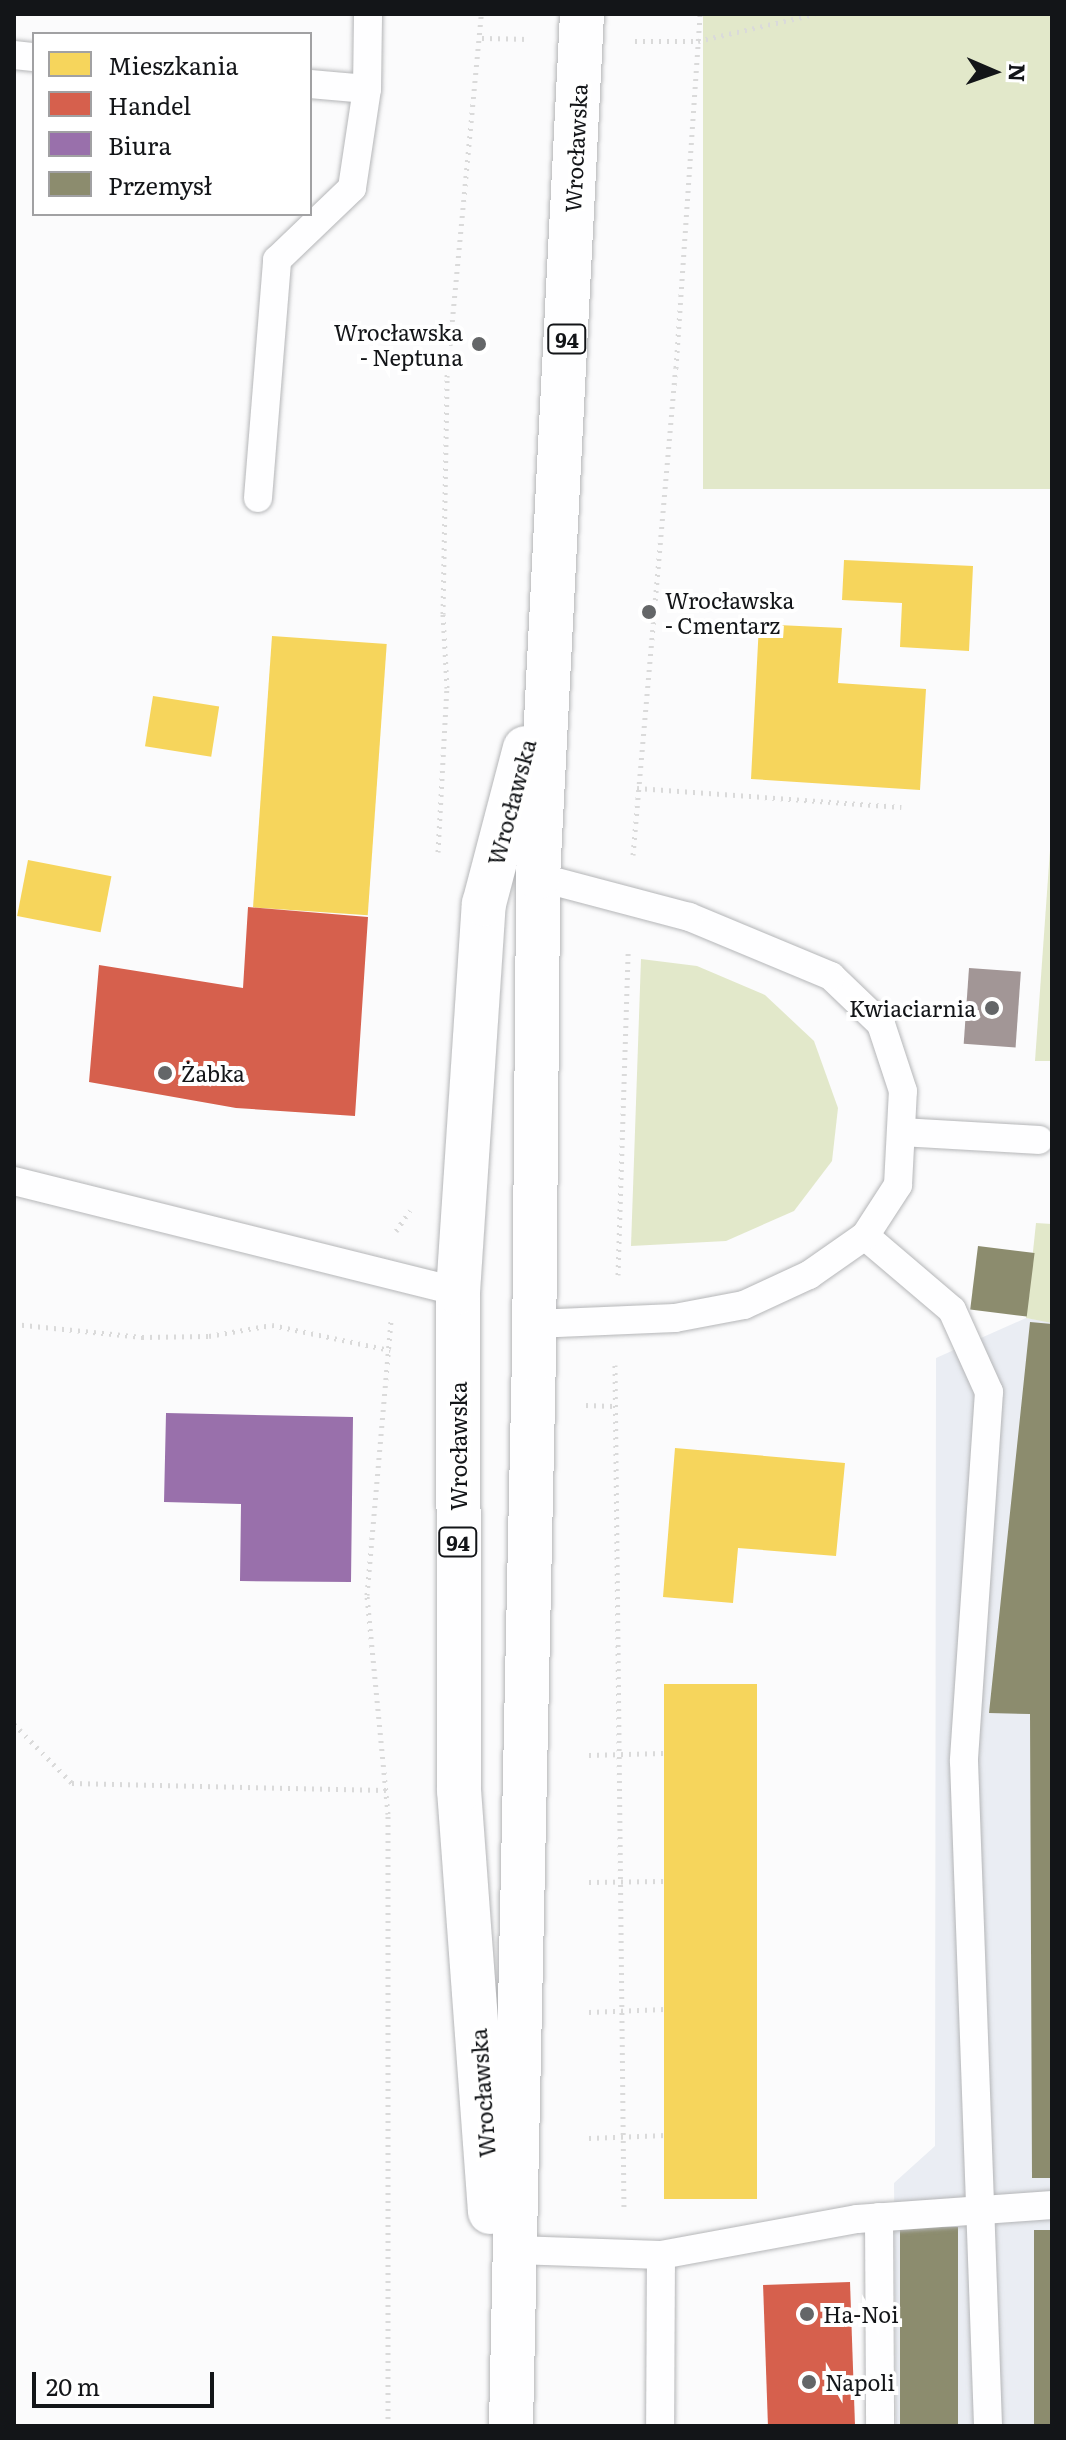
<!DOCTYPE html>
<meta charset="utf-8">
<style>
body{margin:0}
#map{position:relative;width:1066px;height:2440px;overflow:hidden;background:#fbfbfc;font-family:Literata,serif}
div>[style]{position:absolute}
.built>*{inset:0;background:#eaedf3}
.green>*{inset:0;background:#e2e8ca;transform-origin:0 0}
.homes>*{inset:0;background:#f6d55c;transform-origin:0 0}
.shops>*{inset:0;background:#d6604d;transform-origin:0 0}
.offices>*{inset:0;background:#9970ab}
.industry>*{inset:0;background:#8c8c6e;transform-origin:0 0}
.building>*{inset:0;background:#a29696;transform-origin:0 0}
.path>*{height:5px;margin-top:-2.5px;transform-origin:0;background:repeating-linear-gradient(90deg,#dadada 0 2px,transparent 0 8px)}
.roads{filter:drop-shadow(0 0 2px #b5b6b8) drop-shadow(0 0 2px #b5b6b8)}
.lane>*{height:28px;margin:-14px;padding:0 14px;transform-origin:14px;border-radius:14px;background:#fefeff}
.primary>*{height:44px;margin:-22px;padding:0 22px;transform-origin:22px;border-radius:22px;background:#fefeff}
.dots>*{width:22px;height:22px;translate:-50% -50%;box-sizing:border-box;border:4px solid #fff;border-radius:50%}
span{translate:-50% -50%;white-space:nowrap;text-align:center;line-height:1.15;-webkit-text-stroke:8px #fff;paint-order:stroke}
.shield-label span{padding:2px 6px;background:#fff;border:2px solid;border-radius:6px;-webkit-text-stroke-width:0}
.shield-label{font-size:20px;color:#131518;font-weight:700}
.street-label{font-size:22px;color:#131518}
.poi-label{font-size:22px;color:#131518}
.right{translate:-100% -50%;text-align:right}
.left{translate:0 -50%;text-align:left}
.frame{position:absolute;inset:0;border:16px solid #131518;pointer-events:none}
.legend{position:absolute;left:32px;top:32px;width:280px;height:184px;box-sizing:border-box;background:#fff;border:2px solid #a1a1a3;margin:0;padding:10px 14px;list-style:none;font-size:24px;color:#131518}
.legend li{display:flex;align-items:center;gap:16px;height:40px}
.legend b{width:40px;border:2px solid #a1a1a3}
.north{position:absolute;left:954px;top:32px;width:80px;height:80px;-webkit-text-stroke:6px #fff;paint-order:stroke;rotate:92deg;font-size:22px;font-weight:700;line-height:32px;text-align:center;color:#131518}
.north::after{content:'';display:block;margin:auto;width:28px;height:36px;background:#131518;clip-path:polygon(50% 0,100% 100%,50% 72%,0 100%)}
.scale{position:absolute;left:32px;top:2372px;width:182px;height:36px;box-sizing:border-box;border:4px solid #131518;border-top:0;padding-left:10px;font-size:24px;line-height:28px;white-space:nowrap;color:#131518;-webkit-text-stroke:6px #fff;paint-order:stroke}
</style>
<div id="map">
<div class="built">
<i style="clip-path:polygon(1026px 1318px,1052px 1322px,1052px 2426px,896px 2426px,894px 2183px,935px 2146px,936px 1358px)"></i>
</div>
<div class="green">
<i style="left:703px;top:14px;width:349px;height:475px"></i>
<i style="clip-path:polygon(1052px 822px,1052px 1061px,1035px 1061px)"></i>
<i style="clip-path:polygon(641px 959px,697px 966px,765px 995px,814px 1041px,838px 1108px,832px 1161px,794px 1211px,726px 1241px,631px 1246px)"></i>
<i style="clip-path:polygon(1036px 1223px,1052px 1224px,1052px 1323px,1026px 1318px)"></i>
</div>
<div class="homes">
<i style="clip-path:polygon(844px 560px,973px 566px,969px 651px,900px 647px,902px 603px,842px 600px)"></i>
<i style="clip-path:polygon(759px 624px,842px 628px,838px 683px,926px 689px,920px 790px,751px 779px)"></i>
<i style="left:272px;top:636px;width:115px;height:272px;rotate:4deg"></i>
<i style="left:153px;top:696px;width:67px;height:51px;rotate:9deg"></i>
<i style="left:28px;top:860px;width:85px;height:57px;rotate:11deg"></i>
<i style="clip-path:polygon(675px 1448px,845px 1463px,836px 1556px,738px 1548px,733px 1603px,663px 1597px)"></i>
<i style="left:664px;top:1684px;width:93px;height:515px"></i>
</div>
<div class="shops">
<i style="clip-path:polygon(248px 907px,368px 917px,355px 1116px,236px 1108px,89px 1082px,99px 965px,243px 988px)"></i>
<i style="left:850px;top:2282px;width:144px;height:87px;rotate:88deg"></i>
</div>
<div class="offices">
<i style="clip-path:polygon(166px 1413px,353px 1417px,351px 1582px,240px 1581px,241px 1504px,164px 1502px)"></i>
</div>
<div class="industry">
<i style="left:978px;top:1246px;width:57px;height:64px;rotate:7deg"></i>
<i style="clip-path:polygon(1030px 1322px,1052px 1324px,1052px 2178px,1032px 2178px,1030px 1714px,989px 1713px)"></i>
<i style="left:900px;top:2227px;width:58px;height:199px"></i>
<i style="left:1034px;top:2230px;width:18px;height:196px"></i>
</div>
<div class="building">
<i style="left:969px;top:968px;width:52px;height:76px;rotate:4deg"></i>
</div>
<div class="path">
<i style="left:482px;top:38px;width:47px;rotate:1.2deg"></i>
<i style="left:635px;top:41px;width:63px"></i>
<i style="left:698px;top:41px;width:120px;rotate:-13deg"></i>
<i style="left:637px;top:788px;width:265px;rotate:4.1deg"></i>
<i style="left:438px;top:852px;width:164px;rotate:-86.9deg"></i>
<i style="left:447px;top:688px;width:74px;rotate:-93.1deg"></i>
<i style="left:443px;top:614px;width:237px;rotate:-89deg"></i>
<i style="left:447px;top:377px;width:365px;rotate:-84.6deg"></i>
<i style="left:633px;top:855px;width:489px;rotate:-85deg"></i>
<i style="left:676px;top:368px;width:355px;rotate:-86.1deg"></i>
<i style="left:396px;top:1231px;width:25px;rotate:-56deg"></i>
<i style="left:618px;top:1275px;width:326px;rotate:-88.2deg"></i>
<i style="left:14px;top:1324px;width:129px;rotate:5.8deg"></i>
<i style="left:142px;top:1337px;width:67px;rotate:-0.9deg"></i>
<i style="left:209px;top:1336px;width:64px;rotate:-9.9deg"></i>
<i style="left:272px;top:1325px;width:121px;rotate:12deg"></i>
<i style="left:615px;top:1365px;width:842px;rotate:89.39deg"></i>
<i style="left:586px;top:1405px;width:27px;rotate:2deg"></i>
<i style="left:14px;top:1724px;width:83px;rotate:45.5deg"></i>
<i style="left:72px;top:1783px;width:314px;rotate:1.3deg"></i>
<i style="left:589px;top:1755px;width:74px;rotate:-1.5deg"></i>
<i style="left:589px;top:1882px;width:75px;rotate:-0.8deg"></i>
<i style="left:589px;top:2012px;width:76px;rotate:-2.3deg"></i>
<i style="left:589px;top:2138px;width:77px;rotate:-2.2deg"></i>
<i style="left:388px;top:2426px;width:612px;rotate:-90deg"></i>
<i style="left:388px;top:1814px;width:220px;rotate:-95.5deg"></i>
<i style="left:367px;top:1595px;width:275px;rotate:-85deg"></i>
</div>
<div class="roads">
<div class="lane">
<i style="left:14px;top:55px;width:20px;rotate:6deg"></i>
<i style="left:310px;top:84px;width:57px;rotate:5deg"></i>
<i style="left:367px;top:89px;width:75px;rotate:-89.2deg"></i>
<i style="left:258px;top:498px;width:239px;rotate:-85.4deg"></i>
<i style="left:277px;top:260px;width:104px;rotate:-43.8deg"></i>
<i style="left:352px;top:188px;width:100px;rotate:-81.4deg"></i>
<i style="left:902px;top:1132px;width:137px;rotate:3.3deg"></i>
<i style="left:14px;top:1181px;width:458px;rotate:14deg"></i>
<i style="left:865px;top:1236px;width:114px;rotate:40.4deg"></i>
<i style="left:952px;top:1310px;width:90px;rotate:65.7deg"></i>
<i style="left:989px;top:1392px;width:370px;rotate:93.9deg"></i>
<i style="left:964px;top:1761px;width:665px;rotate:87.93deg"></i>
<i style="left:534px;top:1324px;width:141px;rotate:-2.4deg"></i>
<i style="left:675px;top:1318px;width:70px;rotate:-10.7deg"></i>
<i style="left:744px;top:1305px;width:72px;rotate:-24.8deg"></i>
<i style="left:809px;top:1275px;width:68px;rotate:-34.9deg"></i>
<i style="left:865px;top:1236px;width:61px;rotate:-57.1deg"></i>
<i style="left:898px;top:1185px;width:94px;rotate:-87deg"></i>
<i style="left:903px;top:1091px;width:71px;rotate:-108.2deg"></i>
<i style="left:881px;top:1024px;width:69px;rotate:-136.2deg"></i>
<i style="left:831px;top:976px;width:154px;rotate:-157.4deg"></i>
<i style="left:689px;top:917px;width:156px;rotate:-165.2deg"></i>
<i style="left:879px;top:2217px;width:209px;rotate:89.7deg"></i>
<i style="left:515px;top:2250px;width:146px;rotate:2deg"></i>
<i style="left:661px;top:2255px;width:171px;rotate:90.3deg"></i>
<i style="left:661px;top:2255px;width:199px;rotate:-10.4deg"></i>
<i style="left:857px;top:2219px;width:196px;rotate:-4.1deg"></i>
</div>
<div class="primary">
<i style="left:490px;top:2212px;width:422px;rotate:-94.2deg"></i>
<i style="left:459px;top:1791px;width:499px;rotate:-90.1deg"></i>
<i style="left:458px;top:1292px;width:389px;rotate:-86.2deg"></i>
<i style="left:484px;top:904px;width:161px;rotate:-75.3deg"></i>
<i style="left:511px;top:2426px;width:1067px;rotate:-88.77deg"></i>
<i style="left:534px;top:1359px;width:482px;rotate:-89.5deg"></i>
<i style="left:538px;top:877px;width:864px;rotate:-87.08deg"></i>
</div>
</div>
<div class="dots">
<i style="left:479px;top:344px;background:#646668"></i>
<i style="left:649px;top:612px;background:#646668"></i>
<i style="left:992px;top:1008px;background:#646668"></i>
<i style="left:165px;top:1073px;background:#646668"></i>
<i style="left:807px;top:2314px;background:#646668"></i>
<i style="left:809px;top:2382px;background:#646668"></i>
</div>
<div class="shield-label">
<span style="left:567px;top:339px">94</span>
<span style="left:458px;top:1542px">94</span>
</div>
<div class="street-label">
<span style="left:575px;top:148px;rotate:-87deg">Wrocławska</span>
<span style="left:511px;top:802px;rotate:-75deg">Wrocławska</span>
<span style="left:458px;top:1446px;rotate:-90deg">Wrocławska</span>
<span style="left:482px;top:2093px;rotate:-94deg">Wrocławska</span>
</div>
<div class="poi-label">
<span class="right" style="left:463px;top:344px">Wrocławska<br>- Neptuna</span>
<span class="left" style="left:665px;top:612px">Wrocławska<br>- Cmentarz</span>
<span class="right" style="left:976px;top:1008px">Kwiaciarnia</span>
<span class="left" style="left:181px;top:1073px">Żabka</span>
<span class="left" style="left:823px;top:2314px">Ha-Noi</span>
<span class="left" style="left:825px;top:2382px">Napoli</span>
</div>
<div class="frame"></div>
<ul class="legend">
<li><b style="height:22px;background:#f6d55c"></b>Mieszkania</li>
<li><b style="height:22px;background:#d6604d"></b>Handel</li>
<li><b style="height:22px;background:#9970ab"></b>Biura</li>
<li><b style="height:22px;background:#8c8c6e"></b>Przemysł</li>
</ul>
<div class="north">N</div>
<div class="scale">20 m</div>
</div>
